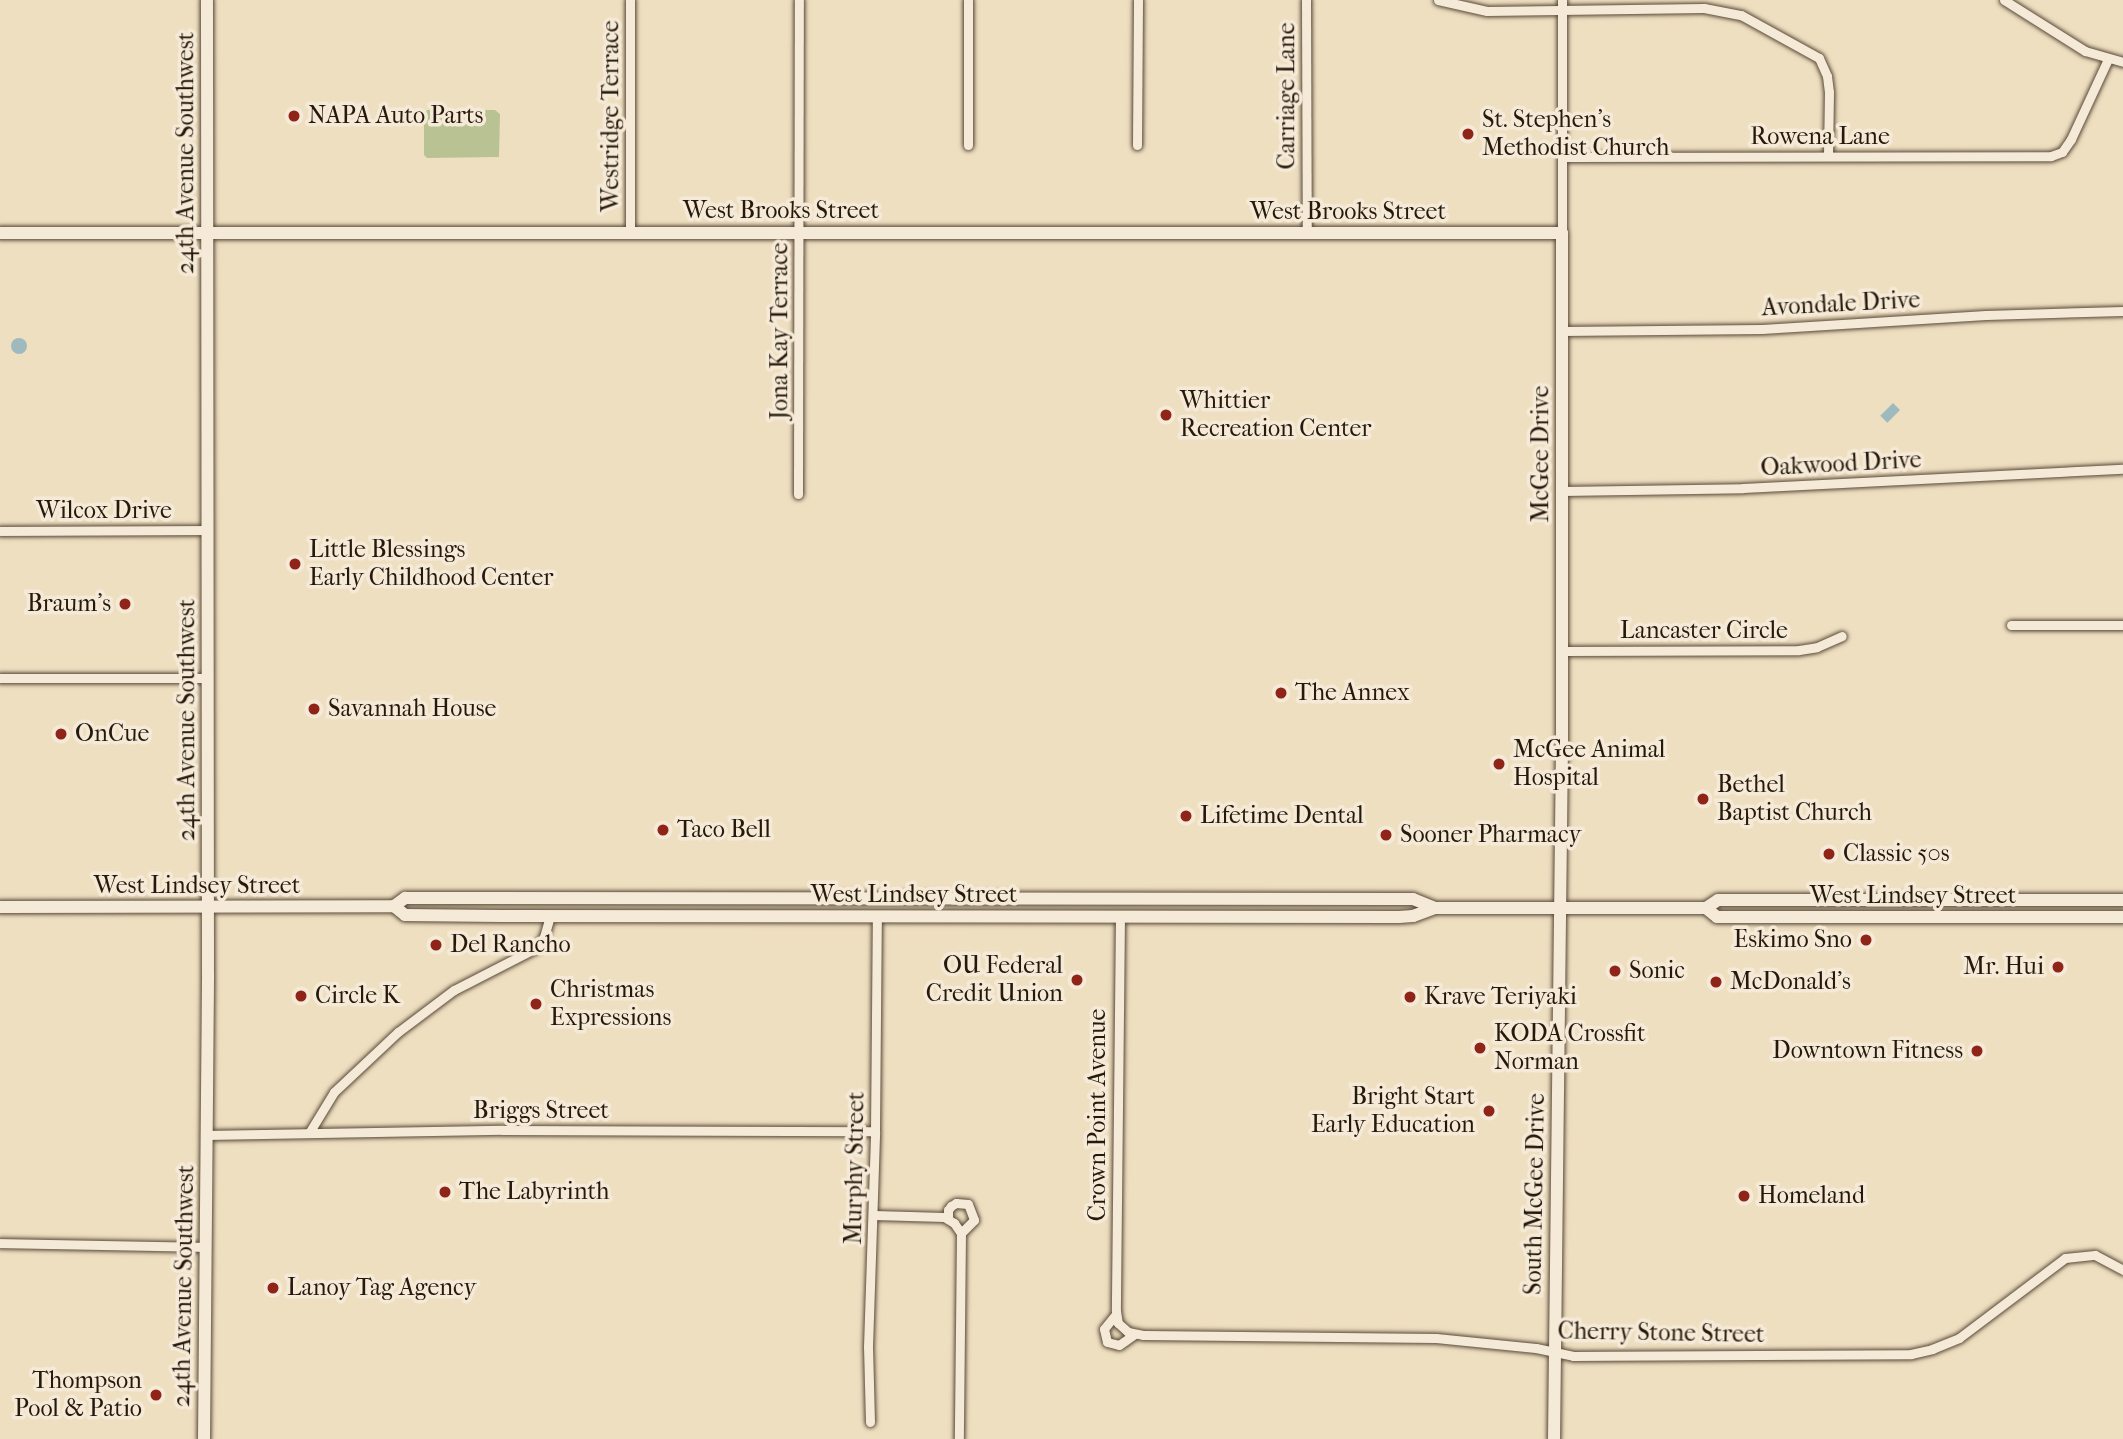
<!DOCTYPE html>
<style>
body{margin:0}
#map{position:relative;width:2123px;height:1439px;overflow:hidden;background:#efdfc1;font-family:"IM FELL French Canon",serif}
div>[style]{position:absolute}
.green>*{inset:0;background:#b9c293}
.water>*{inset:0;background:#9fbabe;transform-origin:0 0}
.round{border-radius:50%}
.roads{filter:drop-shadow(0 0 2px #584a38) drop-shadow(0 0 2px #584a38)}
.street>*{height:9px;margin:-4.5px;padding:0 4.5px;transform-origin:4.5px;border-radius:4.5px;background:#f5ead7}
.secondary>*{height:12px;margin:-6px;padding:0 6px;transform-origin:6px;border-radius:6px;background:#f5ead7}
.dots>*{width:19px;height:19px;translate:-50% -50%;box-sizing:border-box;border:4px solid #f5ead7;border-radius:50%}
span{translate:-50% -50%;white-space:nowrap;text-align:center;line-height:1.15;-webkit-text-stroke:7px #f5ead7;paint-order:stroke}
.street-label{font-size:24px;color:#26190b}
.poi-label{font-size:24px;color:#26190b}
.left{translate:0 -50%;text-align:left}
.right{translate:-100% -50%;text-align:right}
</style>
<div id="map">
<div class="green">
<i style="clip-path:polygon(427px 110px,495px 110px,500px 114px,499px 157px,427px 158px,424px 155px,424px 116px)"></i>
</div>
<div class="water">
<i class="round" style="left:11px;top:338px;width:16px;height:16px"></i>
<i style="left:1893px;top:403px;width:10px;height:18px;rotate:45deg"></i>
</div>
<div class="roads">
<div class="street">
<i style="left:1306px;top:0;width:234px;rotate:89.8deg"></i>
<i style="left:1438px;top:0;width:50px;rotate:12.7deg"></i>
<i style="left:1487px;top:11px;width:217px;rotate:-0.8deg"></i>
<i style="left:1704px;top:8px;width:38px;rotate:11deg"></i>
<i style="left:1741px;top:15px;width:89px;rotate:28.9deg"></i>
<i style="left:1819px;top:58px;width:20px;rotate:66deg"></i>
<i style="left:1827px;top:76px;width:16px;rotate:83deg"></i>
<i style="left:1829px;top:92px;width:64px;rotate:90.9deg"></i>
<i style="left:2004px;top:0;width:96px;rotate:32.2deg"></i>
<i style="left:2085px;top:51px;width:40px;rotate:16deg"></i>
<i style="left:968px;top:145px;width:145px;rotate:-90deg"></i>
<i style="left:1137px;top:145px;width:145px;rotate:-89.6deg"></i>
<i style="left:1562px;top:157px;width:489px;rotate:-0.1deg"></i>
<i style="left:2051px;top:156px;width:12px;rotate:-20deg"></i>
<i style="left:2062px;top:152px;width:16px;rotate:-55deg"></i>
<i style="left:2071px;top:139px;width:88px;rotate:-65.2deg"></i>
<i style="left:630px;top:232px;width:232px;rotate:-90deg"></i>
<i style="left:1562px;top:233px;width:233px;rotate:-90deg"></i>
<i style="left:1562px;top:331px;width:200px;rotate:-0.6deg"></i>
<i style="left:1762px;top:329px;width:224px;rotate:-3.6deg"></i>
<i style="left:1986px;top:315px;width:137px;rotate:-1.7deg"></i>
<i style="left:1562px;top:491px;width:181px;rotate:-0.9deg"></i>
<i style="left:1743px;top:488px;width:380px;rotate:-2.9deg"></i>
<i style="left:798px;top:494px;width:494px;rotate:-89.9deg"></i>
<i style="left:0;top:531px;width:208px;rotate:-0.3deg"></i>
<i style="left:2011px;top:625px;width:112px"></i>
<i style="left:1562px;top:651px;width:237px;rotate:-0.2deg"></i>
<i style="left:1799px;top:650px;width:18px;rotate:-9deg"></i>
<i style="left:1817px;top:647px;width:27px;rotate:-24deg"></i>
<i style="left:0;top:678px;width:208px"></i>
<i style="left:1120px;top:916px;width:395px;rotate:90.6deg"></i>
<i style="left:1116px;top:1311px;width:12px;rotate:81deg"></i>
<i style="left:1118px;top:1323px;width:13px;rotate:42deg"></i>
<i style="left:1128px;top:1332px;width:15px;rotate:11deg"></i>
<i style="left:1143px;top:1335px;width:293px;rotate:0.6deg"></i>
<i style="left:1436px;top:1338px;width:100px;rotate:5.7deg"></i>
<i style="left:1536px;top:1348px;width:38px;rotate:12deg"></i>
<i style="left:1573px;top:1356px;width:338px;rotate:-0.3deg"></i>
<i style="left:1911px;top:1354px;width:22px;rotate:-13deg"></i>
<i style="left:1932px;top:1349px;width:29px;rotate:-22deg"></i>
<i style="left:1959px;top:1338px;width:133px;rotate:-37deg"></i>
<i style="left:2065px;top:1258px;width:30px;rotate:-6deg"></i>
<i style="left:2095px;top:1255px;width:32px;rotate:28deg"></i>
<i style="left:309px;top:1133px;width:48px;rotate:-58.6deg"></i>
<i style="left:334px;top:1092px;width:88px;rotate:-43.2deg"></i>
<i style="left:398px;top:1032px;width:70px;rotate:-36.9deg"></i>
<i style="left:454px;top:990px;width:92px;rotate:-27.1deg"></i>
<i style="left:536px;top:948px;width:14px;rotate:-54deg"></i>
<i style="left:544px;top:937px;width:22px;rotate:-74deg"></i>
<i style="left:206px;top:1135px;width:297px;rotate:-1deg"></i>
<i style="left:503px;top:1130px;width:372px;rotate:0.2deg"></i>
<i style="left:874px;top:1215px;width:70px;rotate:1.6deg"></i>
<i style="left:944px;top:1217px;width:12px;rotate:31deg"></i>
<i style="left:954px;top:1223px;width:12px;rotate:55deg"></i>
<i style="left:961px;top:1233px;width:206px;rotate:90.6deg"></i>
<i style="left:948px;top:1219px;width:9px;rotate:-90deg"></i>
<i style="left:948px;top:1210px;width:5px;rotate:-53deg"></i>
<i style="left:951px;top:1206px;width:6px;rotate:-31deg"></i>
<i style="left:956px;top:1203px;width:12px;rotate:5deg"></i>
<i style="left:968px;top:1204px;width:17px;rotate:69deg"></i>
<i style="left:974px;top:1220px;width:18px;rotate:135deg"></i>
<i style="left:0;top:1243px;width:205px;rotate:1.1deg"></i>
<i style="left:1116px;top:1314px;width:19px;rotate:129deg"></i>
<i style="left:1104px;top:1329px;width:13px;rotate:77deg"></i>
<i style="left:1107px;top:1342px;width:12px;rotate:14deg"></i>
<i style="left:1119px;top:1345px;width:19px;rotate:-35deg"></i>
<i style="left:870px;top:1422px;width:75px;rotate:-91.5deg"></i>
<i style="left:868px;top:1347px;width:216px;rotate:-88.1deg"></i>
<i style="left:875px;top:1131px;width:215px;rotate:-89.5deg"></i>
</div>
<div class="secondary">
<i style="left:0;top:233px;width:1562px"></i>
<i style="left:1562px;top:233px;width:512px;rotate:90deg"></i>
<i style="left:1562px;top:745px;width:694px;rotate:90.66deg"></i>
<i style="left:394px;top:906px;width:14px;rotate:39deg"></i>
<i style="left:405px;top:915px;width:96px;rotate:0.6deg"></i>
<i style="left:501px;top:916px;width:898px;rotate:0.06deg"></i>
<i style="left:1399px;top:917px;width:14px;rotate:-4deg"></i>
<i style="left:1413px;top:916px;width:23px;rotate:-20deg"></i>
<i style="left:0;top:907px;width:394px;rotate:-0.1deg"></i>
<i style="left:394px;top:906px;width:14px;rotate:-36deg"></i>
<i style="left:405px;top:898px;width:73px"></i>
<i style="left:478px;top:898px;width:921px;rotate:0.06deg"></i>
<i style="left:1399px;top:899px;width:14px"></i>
<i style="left:1413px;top:899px;width:24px;rotate:22deg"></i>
<i style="left:1435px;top:908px;width:271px"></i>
<i style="left:1706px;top:908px;width:14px;rotate:-34deg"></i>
<i style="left:1718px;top:900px;width:405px"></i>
<i style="left:1706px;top:908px;width:14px;rotate:39deg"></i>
<i style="left:1717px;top:917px;width:406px"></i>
<i style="left:204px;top:1439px;width:465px;rotate:-89.5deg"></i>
<i style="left:208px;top:974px;width:974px;rotate:-90.06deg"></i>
</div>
</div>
<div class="dots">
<i style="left:294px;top:116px;background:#8f2418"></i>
<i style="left:1468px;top:134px;background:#8f2418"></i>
<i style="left:1166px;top:415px;background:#8f2418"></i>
<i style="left:295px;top:564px;background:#8f2418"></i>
<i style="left:125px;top:604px;background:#8f2418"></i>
<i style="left:1281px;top:693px;background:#8f2418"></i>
<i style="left:314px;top:709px;background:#8f2418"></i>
<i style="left:61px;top:734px;background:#8f2418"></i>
<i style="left:1499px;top:764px;background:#8f2418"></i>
<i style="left:1703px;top:799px;background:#8f2418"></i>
<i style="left:1186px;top:816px;background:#8f2418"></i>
<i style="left:663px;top:830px;background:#8f2418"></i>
<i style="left:1386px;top:835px;background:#8f2418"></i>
<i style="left:1829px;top:854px;background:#8f2418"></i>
<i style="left:1866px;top:940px;background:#8f2418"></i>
<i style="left:436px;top:945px;background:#8f2418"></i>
<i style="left:2058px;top:967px;background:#8f2418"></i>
<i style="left:1615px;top:971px;background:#8f2418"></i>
<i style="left:1077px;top:980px;background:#8f2418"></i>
<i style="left:1716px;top:982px;background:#8f2418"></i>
<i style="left:301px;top:996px;background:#8f2418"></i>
<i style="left:1410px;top:997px;background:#8f2418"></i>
<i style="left:536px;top:1004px;background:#8f2418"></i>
<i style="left:1480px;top:1048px;background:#8f2418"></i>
<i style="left:1977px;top:1051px;background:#8f2418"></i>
<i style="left:1489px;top:1111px;background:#8f2418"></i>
<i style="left:445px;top:1192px;background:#8f2418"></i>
<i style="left:1744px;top:1196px;background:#8f2418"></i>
<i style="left:273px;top:1288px;background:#8f2418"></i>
<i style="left:156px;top:1395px;background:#8f2418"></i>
</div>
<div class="street-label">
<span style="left:1287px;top:96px;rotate:-90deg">Carriage Lane</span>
<span style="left:611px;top:116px;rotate:-90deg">Westridge Terrace</span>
<span style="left:1820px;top:137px">Rowena Lane</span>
<span style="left:186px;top:153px;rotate:-90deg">24th Avenue Southwest</span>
<span style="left:781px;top:211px">West Brooks Street</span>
<span style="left:1348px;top:212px">West Brooks Street</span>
<span style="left:1841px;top:304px;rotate:-3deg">Avondale Drive</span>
<span style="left:780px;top:331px;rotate:-90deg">Jona Kay Terrace</span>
<span style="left:1541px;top:454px;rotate:-90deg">McGee Drive</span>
<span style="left:1841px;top:464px;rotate:-3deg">Oakwood Drive</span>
<span style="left:104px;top:511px">Wilcox Drive</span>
<span style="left:1704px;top:631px">Lancaster Circle</span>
<span style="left:187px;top:720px;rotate:-90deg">24th Avenue Southwest</span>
<span style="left:197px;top:886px">West Lindsey Street</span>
<span style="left:914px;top:895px">West Lindsey Street</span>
<span style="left:1913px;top:896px">West Lindsey Street</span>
<span style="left:541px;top:1111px">Briggs Street</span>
<span style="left:1098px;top:1115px;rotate:-90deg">Crown Point Avenue</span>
<span style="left:855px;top:1168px;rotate:-89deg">Murphy Street</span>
<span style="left:1535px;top:1194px;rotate:-89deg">South McGee Drive</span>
<span style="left:184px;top:1286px;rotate:-89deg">24th Avenue Southwest</span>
<span style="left:1661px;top:1333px;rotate:1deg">Cherry Stone Street</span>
</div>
<div class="poi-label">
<span class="left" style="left:308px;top:116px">NAPA Auto Parts</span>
<span class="left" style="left:1482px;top:134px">St. Stephen's<br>Methodist Church</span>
<span class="left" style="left:1180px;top:415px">Whittier<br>Recreation Center</span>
<span class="left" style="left:309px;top:564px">Little Blessings<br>Early Childhood Center</span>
<span class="right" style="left:111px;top:604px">Braum's</span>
<span class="left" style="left:1295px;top:693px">The Annex</span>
<span class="left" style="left:328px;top:709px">Savannah House</span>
<span class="left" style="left:75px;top:734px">OnCue</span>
<span class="left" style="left:1513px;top:764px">McGee Animal<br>Hospital</span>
<span class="left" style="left:1717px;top:799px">Bethel<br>Baptist Church</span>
<span class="left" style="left:1200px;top:816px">Lifetime Dental</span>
<span class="left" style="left:677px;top:830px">Taco Bell</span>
<span class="left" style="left:1400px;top:835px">Sooner Pharmacy</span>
<span class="left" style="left:1843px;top:854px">Classic 50s</span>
<span class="right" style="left:1852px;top:940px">Eskimo Sno</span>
<span class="left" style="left:450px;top:945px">Del Rancho</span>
<span class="right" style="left:1063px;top:980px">OU Federal<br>Credit Union</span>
<span class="right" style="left:2044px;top:967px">Mr. Hui</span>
<span class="left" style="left:1629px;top:971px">Sonic</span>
<span class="left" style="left:1730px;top:982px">McDonald's</span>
<span class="left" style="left:550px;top:1004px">Christmas<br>Expressions</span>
<span class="left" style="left:315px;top:996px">Circle K</span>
<span class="left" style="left:1424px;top:997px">Krave Teriyaki</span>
<span class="left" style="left:1494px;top:1048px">KODA Crossfit<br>Norman</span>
<span class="right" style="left:1963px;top:1051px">Downtown Fitness</span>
<span class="right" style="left:1475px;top:1111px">Bright Start<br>Early Education</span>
<span class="left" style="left:459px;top:1192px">The Labyrinth</span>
<span class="left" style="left:1758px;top:1196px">Homeland</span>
<span class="left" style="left:287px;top:1288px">Lanoy Tag Agency</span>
<span class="right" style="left:142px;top:1395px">Thompson<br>Pool &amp; Patio</span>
</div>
</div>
